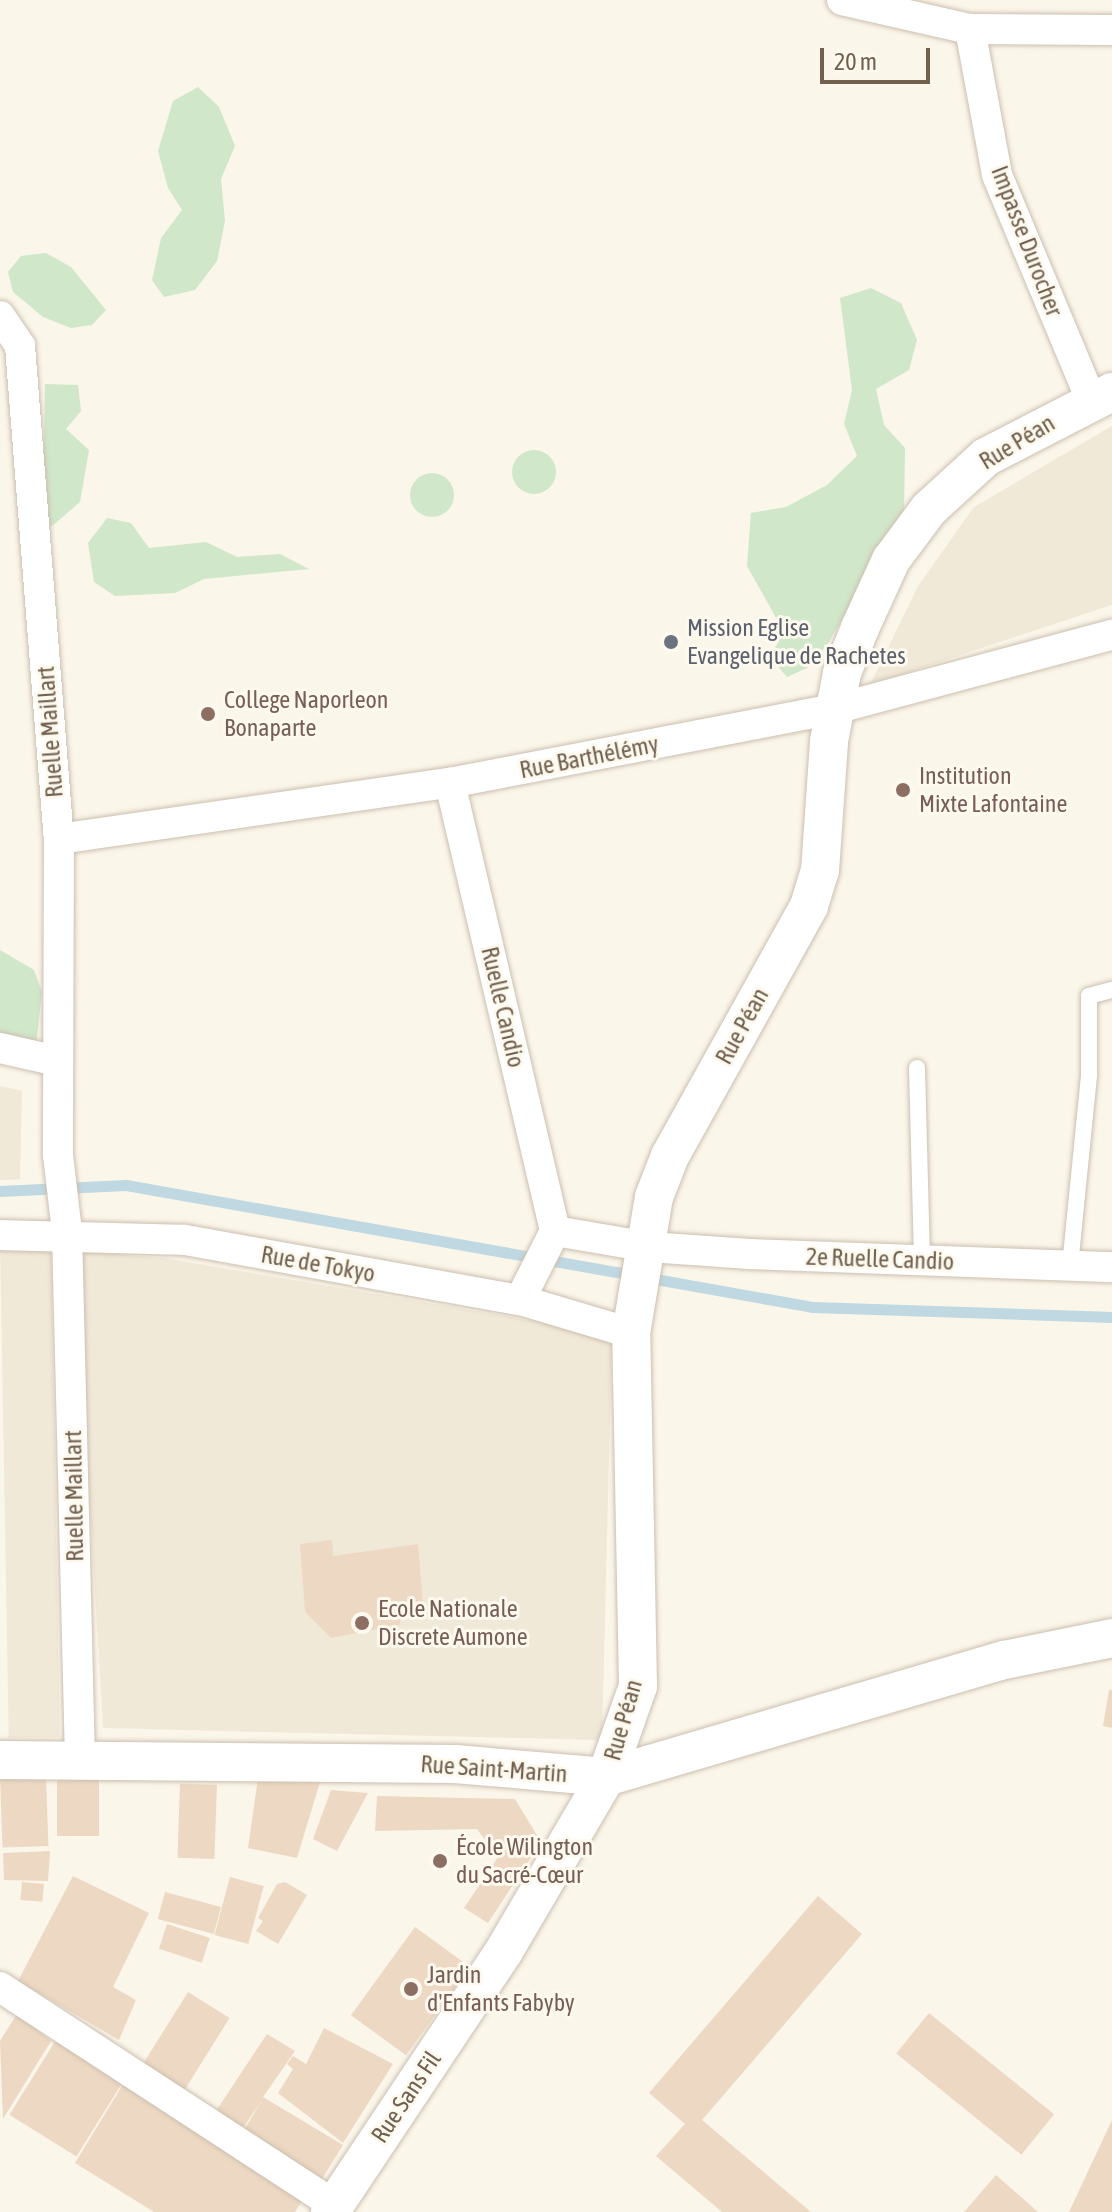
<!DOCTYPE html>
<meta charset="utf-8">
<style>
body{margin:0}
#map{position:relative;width:1112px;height:2212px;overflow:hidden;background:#faf6e9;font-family:"Asap Condensed",sans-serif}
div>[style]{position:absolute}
.residential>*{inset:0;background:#f1e9d8;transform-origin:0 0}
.green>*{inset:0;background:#d1e7c9}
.round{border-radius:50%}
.stream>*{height:11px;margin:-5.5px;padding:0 5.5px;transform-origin:5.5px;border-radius:5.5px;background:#bfd8e2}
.building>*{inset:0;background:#edd9c3;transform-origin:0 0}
.roads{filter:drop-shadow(0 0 2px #cbbfb0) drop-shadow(0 0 2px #cbbfb0)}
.service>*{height:16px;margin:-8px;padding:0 8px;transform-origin:8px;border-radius:8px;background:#fff}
.minor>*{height:30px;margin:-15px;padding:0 15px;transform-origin:15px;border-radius:15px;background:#fff}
.tertiary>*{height:38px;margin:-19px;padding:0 19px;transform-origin:19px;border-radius:19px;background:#fff}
.dots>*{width:22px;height:22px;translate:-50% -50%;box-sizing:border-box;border:4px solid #fdf9ef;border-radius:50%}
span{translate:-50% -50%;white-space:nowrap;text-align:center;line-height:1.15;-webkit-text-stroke:6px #fdf9ef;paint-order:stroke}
.street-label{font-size:24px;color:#72604f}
.worship-label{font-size:24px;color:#5b616d}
.left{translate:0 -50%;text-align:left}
.education-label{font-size:24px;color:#785e54}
.scale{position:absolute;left:820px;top:48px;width:110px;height:36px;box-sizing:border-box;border:4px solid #72604f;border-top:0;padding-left:10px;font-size:24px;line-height:28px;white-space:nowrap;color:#72604f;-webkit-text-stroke:6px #fdf9ef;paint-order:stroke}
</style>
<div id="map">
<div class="residential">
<i style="clip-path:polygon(1112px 426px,1112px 605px,870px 685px,918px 586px,974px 507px)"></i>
<i style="clip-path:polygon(0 1086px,22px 1091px,20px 1179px,0 1180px)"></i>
<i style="left:51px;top:1238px;width:499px;height:51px;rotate:89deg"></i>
<i style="clip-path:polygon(75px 1251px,163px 1258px,612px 1334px,602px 1740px,103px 1728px)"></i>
</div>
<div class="green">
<i style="clip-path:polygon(198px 87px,219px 107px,235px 146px,221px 179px,225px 221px,217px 261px,195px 290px,164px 297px,152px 280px,161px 238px,182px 210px,168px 188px,158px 151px,173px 101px)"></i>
<i style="clip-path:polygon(46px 253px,71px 267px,106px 310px,92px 325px,71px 328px,43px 317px,13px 292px,8px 272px,21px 256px)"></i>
<i style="clip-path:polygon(871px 288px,901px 303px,917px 340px,909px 370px,876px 389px,884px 425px,905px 448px,904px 515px,827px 645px,807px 668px,787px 677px,770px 657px,784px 632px,747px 566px,751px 513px,786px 507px,827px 485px,857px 456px,844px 424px,852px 390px,840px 298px)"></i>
<i style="clip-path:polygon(45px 384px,78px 385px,81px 411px,66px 429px,89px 450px,80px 502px,51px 527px,43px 512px)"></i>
<i class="round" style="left:512px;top:450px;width:44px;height:44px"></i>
<i class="round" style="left:410px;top:473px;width:44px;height:44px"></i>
<i style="clip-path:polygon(107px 518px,131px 523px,149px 548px,206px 542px,237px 557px,280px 554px,309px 569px,204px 579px,175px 593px,115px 596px,94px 582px,88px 543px)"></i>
<i style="clip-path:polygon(0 950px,34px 970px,42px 992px,36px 1046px,0 1043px)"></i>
</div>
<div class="stream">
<i style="left:0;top:1191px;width:126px;rotate:-2.7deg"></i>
<i style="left:126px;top:1185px;width:698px;rotate:10.07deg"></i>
<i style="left:813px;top:1307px;width:299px;rotate:1.9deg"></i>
</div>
<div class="building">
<i style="clip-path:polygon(332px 1540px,333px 1556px,418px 1544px,423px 1603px,401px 1608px,400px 1625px,331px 1638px,305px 1612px,300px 1544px)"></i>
<i style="clip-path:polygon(1109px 1690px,1112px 1690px,1112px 1728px,1103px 1726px)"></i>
<i style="left:57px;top:1774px;width:42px;height:62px"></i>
<i style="left:46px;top:1776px;width:70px;height:46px;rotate:88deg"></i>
<i style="clip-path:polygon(258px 1778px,320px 1782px,297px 1858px,248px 1848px)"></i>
<i style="left:217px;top:1785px;width:74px;height:37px;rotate:92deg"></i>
<i style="clip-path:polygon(331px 1790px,368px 1793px,337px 1851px,313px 1839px)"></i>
<i style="clip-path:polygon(377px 1796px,515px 1799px,541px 1842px,488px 1923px,464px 1908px,498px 1857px,477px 1829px,375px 1831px)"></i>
<i style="clip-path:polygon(50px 1851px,48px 1881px,4px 1880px,3px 1853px)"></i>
<i style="clip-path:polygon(73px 1876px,149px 1913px,113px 1987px,136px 2000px,119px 2040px,18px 1981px)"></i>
<i style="left:230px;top:1877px;width:35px;height:60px;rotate:15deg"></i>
<i style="left:22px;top:1882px;width:22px;height:18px;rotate:5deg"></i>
<i style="clip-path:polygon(285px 1882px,307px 1895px,278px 1944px,256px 1931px,263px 1921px,258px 1918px,277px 1884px)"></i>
<i style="left:165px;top:1892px;width:58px;height:28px;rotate:15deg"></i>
<i style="clip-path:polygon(818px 1896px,862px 1934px,702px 2120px,811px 2212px,722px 2212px,656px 2156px,685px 2124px,649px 2093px)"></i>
<i style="left:167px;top:1924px;width:45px;height:26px;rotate:18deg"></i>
<i style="left:415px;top:1927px;width:68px;height:109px;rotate:36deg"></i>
<i style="left:188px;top:1992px;width:49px;height:87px;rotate:32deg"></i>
<i style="left:929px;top:2013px;width:161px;height:52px;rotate:39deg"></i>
<i style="clip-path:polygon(17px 2014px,51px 2041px,3px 2119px,0 2041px)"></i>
<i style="clip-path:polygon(324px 2028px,393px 2064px,343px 2143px,278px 2093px,293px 2069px,287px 2064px,293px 2056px,306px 2064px)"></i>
<i style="clip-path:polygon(267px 2034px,295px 2051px,263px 2097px,343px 2145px,320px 2182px,241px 2135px,262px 2100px,239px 2134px,212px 2117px)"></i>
<i style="left:56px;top:2040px;width:79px;height:88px;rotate:32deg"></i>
<i style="clip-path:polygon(125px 2081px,307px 2193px,295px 2212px,154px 2212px,75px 2163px)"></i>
<i style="clip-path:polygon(1112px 2120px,1112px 2212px,1069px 2212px)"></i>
<i style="clip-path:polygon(996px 2175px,1038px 2212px,964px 2212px)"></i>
</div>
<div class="roads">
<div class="service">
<i style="left:917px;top:1068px;width:192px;rotate:88.5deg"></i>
<i style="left:1070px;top:1266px;width:191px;rotate:-84.3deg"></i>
<i style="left:1089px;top:1076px;width:80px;rotate:-90deg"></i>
<i style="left:1089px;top:996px;width:24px;rotate:-15deg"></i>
</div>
<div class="minor">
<i style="left:842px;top:0;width:131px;rotate:12.8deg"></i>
<i style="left:970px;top:29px;width:142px;rotate:0.4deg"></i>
<i style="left:970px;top:29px;width:148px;rotate:79.5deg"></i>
<i style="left:997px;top:175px;width:246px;rotate:67.3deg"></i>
<i style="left:0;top:316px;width:36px;rotate:56deg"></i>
<i style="left:20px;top:346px;width:495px;rotate:85.5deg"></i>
<i style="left:59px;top:839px;width:316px;rotate:90.2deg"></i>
<i style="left:58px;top:1155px;width:78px;rotate:83.3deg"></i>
<i style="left:67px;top:1232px;width:527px;rotate:88.59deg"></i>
<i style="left:450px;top:783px;width:460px;rotate:76.8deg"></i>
<i style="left:59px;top:839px;width:395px;rotate:-8.2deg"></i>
<i style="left:450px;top:783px;width:392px;rotate:-10.9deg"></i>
<i style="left:835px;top:709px;width:287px;rotate:-15deg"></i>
<i style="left:0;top:1048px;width:58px;rotate:12.8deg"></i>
<i style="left:555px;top:1231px;width:95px;rotate:9.7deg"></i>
<i style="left:649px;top:1247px;width:101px;rotate:4deg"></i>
<i style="left:750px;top:1254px;width:362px;rotate:2.1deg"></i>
<i style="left:0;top:1235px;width:185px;rotate:1.5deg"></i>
<i style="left:185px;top:1240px;width:340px;rotate:10.2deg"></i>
<i style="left:520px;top:1300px;width:116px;rotate:16.6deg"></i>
<i style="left:520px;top:1300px;width:77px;rotate:-63.1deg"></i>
<i style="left:0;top:1987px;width:400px;rotate:33.1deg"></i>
</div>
<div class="tertiary">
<i style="left:0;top:1760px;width:455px;rotate:0.5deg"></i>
<i style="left:455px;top:1764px;width:152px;rotate:4.9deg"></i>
<i style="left:606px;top:1777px;width:415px;rotate:-16.4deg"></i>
<i style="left:1004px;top:1660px;width:110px;rotate:-11.5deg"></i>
<i style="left:330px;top:2212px;width:314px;rotate:-56.3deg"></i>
<i style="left:504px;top:1951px;width:202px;rotate:-59.6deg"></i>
<i style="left:606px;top:1777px;width:96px;rotate:-70.6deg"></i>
<i style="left:638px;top:1686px;width:353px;rotate:-91.1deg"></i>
<i style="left:631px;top:1333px;width:138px;rotate:-80.4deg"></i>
<i style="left:654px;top:1197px;width:44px;rotate:-68.7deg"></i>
<i style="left:670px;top:1156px;width:286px;rotate:-60.9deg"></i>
<i style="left:809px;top:906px;width:37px;rotate:-73deg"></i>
<i style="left:820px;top:871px;width:130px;rotate:-86deg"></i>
<i style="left:829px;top:741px;width:69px;rotate:-79.2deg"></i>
<i style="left:842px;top:673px;width:48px;rotate:-68.2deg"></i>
<i style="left:860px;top:628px;width:75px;rotate:-65.5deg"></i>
<i style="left:891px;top:560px;width:64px;rotate:-53.3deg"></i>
<i style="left:929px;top:509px;width:77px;rotate:-42.4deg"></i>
<i style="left:986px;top:457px;width:142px;rotate:-27.3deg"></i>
</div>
</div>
<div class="dots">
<i style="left:671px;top:642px;background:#6b7280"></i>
<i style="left:208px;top:714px;background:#8d6e63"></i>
<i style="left:903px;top:790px;background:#8d6e63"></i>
<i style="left:362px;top:1623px;background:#8d6e63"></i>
<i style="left:440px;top:1861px;background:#8d6e63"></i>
<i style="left:411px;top:1989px;background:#8d6e63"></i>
</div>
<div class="street-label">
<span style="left:1027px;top:241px;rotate:69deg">Impasse Durocher</span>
<span style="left:1017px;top:442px;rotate:-31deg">Rue Péan</span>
<span style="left:50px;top:732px;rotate:-94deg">Ruelle Maillart</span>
<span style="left:589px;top:757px;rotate:-11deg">Rue Barthélémy</span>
<span style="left:503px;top:1007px;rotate:77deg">Ruelle Candio</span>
<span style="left:742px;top:1026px;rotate:-61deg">Rue Péan</span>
<span style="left:880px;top:1259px;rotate:2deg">2e Ruelle Candio</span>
<span style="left:318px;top:1264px;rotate:10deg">Rue de Tokyo</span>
<span style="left:74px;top:1496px;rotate:-91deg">Ruelle Maillart</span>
<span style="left:623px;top:1720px;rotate:-74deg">Rue Péan</span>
<span style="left:494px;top:1769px;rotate:4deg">Rue Saint-Martin</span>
<span style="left:406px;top:2097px;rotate:-56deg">Rue Sans Fil</span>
</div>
<div class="worship-label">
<span class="left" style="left:687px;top:642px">Mission Eglise<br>Evangelique de Rachetes</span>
</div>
<div class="education-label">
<span class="left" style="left:224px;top:714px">College Naporleon<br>Bonaparte</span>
<span class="left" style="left:919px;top:790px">Institution<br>Mixte Lafontaine</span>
<span class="left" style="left:378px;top:1623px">Ecole Nationale<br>Discrete Aumone</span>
<span class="left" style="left:456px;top:1861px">École Wilington<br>du Sacré-Cœur</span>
<span class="left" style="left:427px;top:1989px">Jardin<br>d'Enfants Fabyby</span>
</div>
<div class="scale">20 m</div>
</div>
